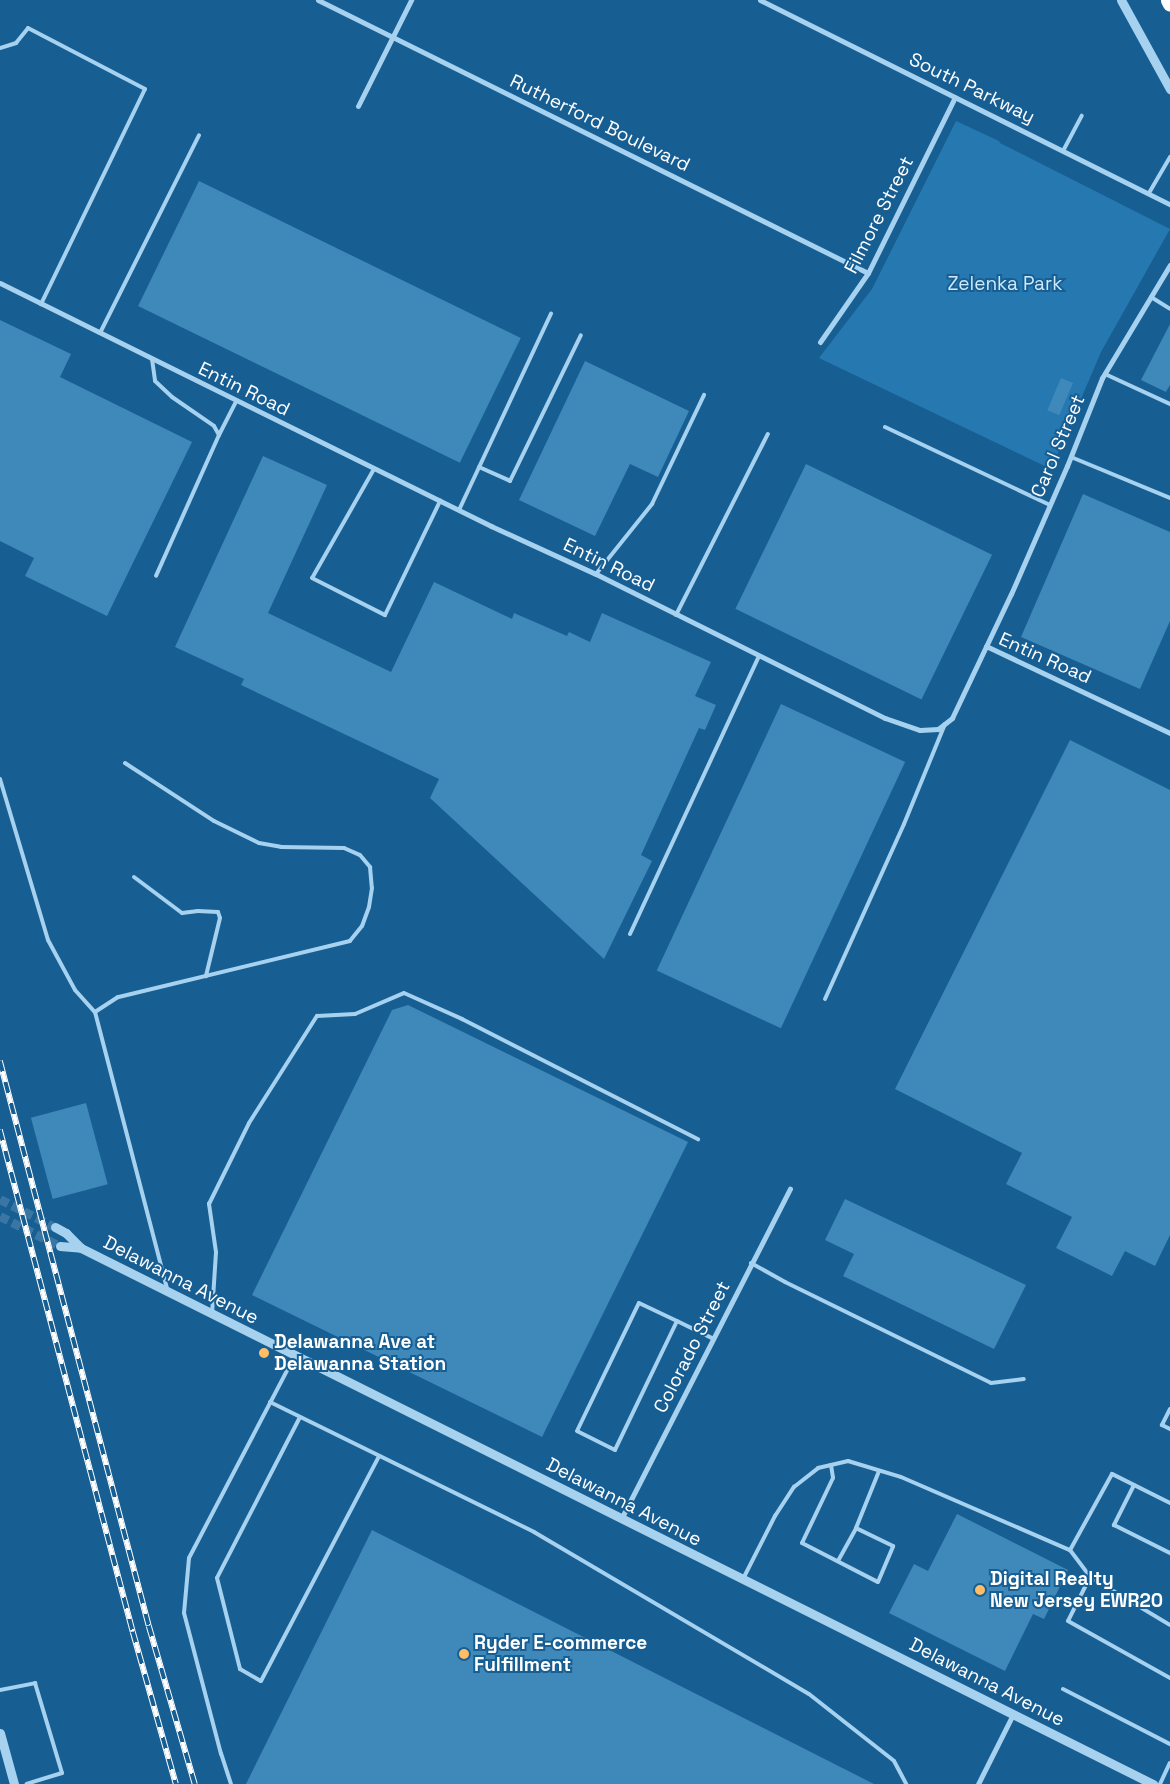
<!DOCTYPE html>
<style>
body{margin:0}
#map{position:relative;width:1170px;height:1784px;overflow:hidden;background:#175e93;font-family:"Space Grotesk",sans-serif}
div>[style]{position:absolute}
.green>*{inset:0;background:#2678b0}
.building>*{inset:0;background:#3f88ba;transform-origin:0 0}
.tertiary-tunnel>*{height:9px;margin-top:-4.5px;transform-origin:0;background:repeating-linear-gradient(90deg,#3a76a3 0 9px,transparent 0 13.5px)}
.service>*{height:4px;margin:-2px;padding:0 2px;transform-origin:2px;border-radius:2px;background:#a6d2f0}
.minor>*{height:5px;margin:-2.5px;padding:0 2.5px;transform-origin:2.5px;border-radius:2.5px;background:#a6d2f0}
.tertiary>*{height:9px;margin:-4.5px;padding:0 4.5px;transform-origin:4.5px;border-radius:4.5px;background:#a6d2f0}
.motorway>*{height:15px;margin:-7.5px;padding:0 7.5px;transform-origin:7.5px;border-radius:7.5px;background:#fff}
.rail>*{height:5.5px;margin-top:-2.75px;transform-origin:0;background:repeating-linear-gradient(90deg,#175e93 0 11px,#fff 0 22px);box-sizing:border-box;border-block:1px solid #fff}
.dots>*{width:14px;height:14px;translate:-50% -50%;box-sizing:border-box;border:2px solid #175e93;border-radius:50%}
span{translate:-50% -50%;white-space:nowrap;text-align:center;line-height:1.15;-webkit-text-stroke:4px #175e93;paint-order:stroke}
.street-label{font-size:19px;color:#fff}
.park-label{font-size:19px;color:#cde9fc}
.poi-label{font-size:19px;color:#fff;font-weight:700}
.left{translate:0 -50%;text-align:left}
</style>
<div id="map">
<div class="green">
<i style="clip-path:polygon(956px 121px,999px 141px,1000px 143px,1170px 229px,1101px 352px,1051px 469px,819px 358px,872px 289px)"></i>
</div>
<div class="building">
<i style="left:199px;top:181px;width:358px;height:139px;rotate:26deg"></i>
<i style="clip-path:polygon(0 320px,71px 354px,60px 377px,192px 442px,107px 616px,25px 576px,34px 558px,0 541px)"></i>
<i style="clip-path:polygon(1170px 324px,1170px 385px,1166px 392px,1141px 380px)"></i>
<i style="clip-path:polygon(585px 361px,689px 411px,658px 477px,630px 464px,595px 536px,519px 500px)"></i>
<i style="left:1061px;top:378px;width:13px;height:35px;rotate:23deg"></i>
<i style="clip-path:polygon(263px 456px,327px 485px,268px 613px,391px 672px,434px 582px,512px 619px,514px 613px,567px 636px,569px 632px,590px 642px,602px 613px,711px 662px,695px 696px,716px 705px,705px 730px,699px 728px,641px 855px,652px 861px,604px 959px,430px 798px,439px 779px,241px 685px,244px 679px,175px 647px)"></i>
<i style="left:806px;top:464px;width:207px;height:161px;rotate:26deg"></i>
<i style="clip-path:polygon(1083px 494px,1170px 532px,1170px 621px,1140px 689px,1021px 637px)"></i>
<i style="left:781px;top:704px;width:137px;height:294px;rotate:25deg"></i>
<i style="clip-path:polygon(1070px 740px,1170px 790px,1170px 1235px,1155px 1266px,1125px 1251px,1112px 1276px,1056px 1248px,1072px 1217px,1006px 1184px,1022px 1153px,895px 1089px)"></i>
<i style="clip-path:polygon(408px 1005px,688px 1142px,542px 1437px,252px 1295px,392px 1010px)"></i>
<i style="left:86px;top:1103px;width:84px;height:57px;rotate:75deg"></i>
<i style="clip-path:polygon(845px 1199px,1026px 1285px,994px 1349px,843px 1276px,854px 1254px,825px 1240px)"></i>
<i style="clip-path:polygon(957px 1514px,1068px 1570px,1044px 1619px,1033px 1614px,1005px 1671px,889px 1613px,914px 1564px,928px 1571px)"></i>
<i style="clip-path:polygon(372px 1530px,874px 1784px,246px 1784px)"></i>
</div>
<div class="tertiary-tunnel">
<i style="left:0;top:1199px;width:62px;rotate:27deg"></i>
<i style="left:0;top:1216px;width:67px;rotate:26.6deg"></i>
</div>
<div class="service">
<i style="left:0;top:48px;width:17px;rotate:-17deg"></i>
<i style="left:16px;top:43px;width:19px;rotate:-51deg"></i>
<i style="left:28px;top:28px;width:132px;rotate:27.5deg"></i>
<i style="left:145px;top:89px;width:239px;rotate:115.8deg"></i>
<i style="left:1063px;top:151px;width:40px;rotate:-62deg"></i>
<i style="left:1149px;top:193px;width:42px;rotate:-59.7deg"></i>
<i style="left:1151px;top:297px;width:22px;rotate:32deg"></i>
<i style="left:100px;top:333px;width:221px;rotate:-63.4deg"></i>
<i style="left:152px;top:359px;width:22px;rotate:82deg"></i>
<i style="left:155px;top:381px;width:23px;rotate:43deg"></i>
<i style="left:172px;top:397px;width:51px;rotate:34.6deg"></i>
<i style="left:214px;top:426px;width:10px;rotate:61deg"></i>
<i style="left:219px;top:435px;width:154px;rotate:114.1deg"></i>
<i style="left:1105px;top:374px;width:72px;rotate:24.8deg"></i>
<i style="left:885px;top:427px;width:183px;rotate:25.3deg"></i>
<i style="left:219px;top:435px;width:38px;rotate:-63deg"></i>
<i style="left:1071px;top:457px;width:107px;rotate:22.5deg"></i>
<i style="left:479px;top:467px;width:34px;rotate:24deg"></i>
<i style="left:510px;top:481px;width:162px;rotate:-64.1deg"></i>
<i style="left:374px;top:469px;width:125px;rotate:119.6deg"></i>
<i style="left:312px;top:578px;width:82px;rotate:26.9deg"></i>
<i style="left:385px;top:615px;width:127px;rotate:-64.2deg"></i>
<i style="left:459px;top:510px;width:217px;rotate:-64.9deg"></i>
<i style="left:596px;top:574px;width:90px;rotate:-51.3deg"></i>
<i style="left:652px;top:504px;width:121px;rotate:-64.5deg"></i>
<i style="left:676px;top:615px;width:203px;rotate:-63.1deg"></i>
<i style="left:125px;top:763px;width:106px;rotate:33.1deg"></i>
<i style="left:214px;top:821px;width:50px;rotate:26.1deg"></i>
<i style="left:259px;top:843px;width:22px;rotate:10deg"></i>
<i style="left:281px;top:847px;width:63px;rotate:0.9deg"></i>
<i style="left:344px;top:848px;width:17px;rotate:24deg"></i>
<i style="left:360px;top:855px;width:16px;rotate:50deg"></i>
<i style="left:370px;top:867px;width:21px;rotate:85deg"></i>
<i style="left:372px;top:888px;width:19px;rotate:99deg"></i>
<i style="left:369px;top:907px;width:20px;rotate:110deg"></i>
<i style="left:362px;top:926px;width:19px;rotate:129deg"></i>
<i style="left:350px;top:941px;width:239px;rotate:166.4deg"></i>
<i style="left:118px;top:997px;width:27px;rotate:147deg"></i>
<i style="left:95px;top:1012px;width:286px;rotate:75.4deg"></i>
<i style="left:0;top:779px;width:168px;rotate:73.4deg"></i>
<i style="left:48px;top:940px;width:57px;rotate:61.6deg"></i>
<i style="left:75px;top:990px;width:30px;rotate:48deg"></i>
<i style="left:134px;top:877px;width:60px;rotate:36.9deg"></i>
<i style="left:182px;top:913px;width:16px;rotate:-7deg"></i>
<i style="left:198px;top:911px;width:20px;rotate:3deg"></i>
<i style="left:218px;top:912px;width:6px;rotate:72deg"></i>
<i style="left:220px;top:918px;width:60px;rotate:103.6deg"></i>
<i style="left:630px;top:934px;width:306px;rotate:-65.1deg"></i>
<i style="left:825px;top:999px;width:192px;rotate:-65.7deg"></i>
<i style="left:904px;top:824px;width:108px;rotate:-67.7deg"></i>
<i style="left:751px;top:1263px;width:39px;rotate:29deg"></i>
<i style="left:785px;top:1282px;width:229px;rotate:26.1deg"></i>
<i style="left:991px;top:1383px;width:33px;rotate:-7deg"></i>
<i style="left:212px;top:1314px;width:62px;rotate:-86.3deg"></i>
<i style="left:216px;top:1252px;width:49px;rotate:-98.3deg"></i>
<i style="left:209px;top:1204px;width:90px;rotate:-63.7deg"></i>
<i style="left:249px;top:1123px;width:127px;rotate:-57.6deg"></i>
<i style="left:317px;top:1016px;width:38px;rotate:-3deg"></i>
<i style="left:355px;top:1014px;width:53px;rotate:-23.2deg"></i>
<i style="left:404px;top:993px;width:64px;rotate:24.1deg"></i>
<i style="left:462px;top:1019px;width:265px;rotate:27deg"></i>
<i style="left:677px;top:1321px;width:143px;rotate:115.7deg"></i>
<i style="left:615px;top:1450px;width:42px;rotate:-153.4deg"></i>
<i style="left:577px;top:1431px;width:142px;rotate:-64.2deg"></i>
<i style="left:639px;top:1303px;width:42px;rotate:25.3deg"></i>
<i style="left:677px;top:1321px;width:39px;rotate:26deg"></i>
<i style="left:270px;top:1402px;width:294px;rotate:26.2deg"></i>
<i style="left:534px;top:1532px;width:319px;rotate:30.5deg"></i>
<i style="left:809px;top:1694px;width:108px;rotate:38.2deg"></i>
<i style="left:894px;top:1761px;width:26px;rotate:62deg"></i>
<i style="left:1170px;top:1409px;width:18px;rotate:117deg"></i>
<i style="left:1162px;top:1425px;width:9px;rotate:27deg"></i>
<i style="left:300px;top:1417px;width:181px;rotate:117.3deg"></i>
<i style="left:217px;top:1578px;width:94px;rotate:75.8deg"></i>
<i style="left:240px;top:1669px;width:24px;rotate:30deg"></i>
<i style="left:261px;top:1681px;width:254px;rotate:-62.3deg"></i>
<i style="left:831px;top:1465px;width:13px;rotate:81deg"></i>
<i style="left:833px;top:1478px;width:72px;rotate:115.5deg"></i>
<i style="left:802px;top:1543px;width:85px;rotate:27.2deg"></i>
<i style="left:878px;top:1582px;width:39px;rotate:-67deg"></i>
<i style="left:893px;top:1546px;width:41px;rotate:-154.1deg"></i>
<i style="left:856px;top:1528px;width:61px;rotate:-68deg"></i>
<i style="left:1134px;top:1485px;width:45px;rotate:116.6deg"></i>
<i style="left:1114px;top:1525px;width:63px;rotate:26.6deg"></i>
<i style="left:1170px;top:1503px;width:65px;rotate:-153.4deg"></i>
<i style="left:1112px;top:1474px;width:87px;rotate:118.9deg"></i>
<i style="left:1070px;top:1550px;width:34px;rotate:53deg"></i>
<i style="left:1090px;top:1577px;width:93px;rotate:31deg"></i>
<i style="left:838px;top:1561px;width:38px;rotate:-61deg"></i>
<i style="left:1090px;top:1577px;width:49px;rotate:116.6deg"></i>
<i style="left:1068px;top:1621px;width:117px;rotate:29.2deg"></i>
<i style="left:743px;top:1579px;width:71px;rotate:-63.1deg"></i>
<i style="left:775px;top:1516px;width:35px;rotate:-57deg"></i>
<i style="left:794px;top:1487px;width:31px;rotate:-38deg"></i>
<i style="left:818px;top:1468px;width:31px;rotate:-13deg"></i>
<i style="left:848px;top:1461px;width:55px;rotate:16.8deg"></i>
<i style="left:901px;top:1477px;width:184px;rotate:23.4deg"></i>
<i style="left:1063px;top:1689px;width:120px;rotate:27.2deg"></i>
<i style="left:0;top:1690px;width:36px;rotate:-11deg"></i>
<i style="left:35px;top:1683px;width:94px;rotate:73.3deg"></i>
<i style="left:62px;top:1773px;width:37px;rotate:163deg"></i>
<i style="left:231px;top:1784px;width:32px;rotate:-108deg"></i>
<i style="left:221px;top:1754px;width:146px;rotate:-104.7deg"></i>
<i style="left:184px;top:1613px;width:55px;rotate:-84.8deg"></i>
<i style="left:189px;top:1558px;width:229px;rotate:-62.4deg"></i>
<i style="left:1160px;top:1784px;width:23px;rotate:-65deg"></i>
</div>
<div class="minor">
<i style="left:318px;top:0;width:614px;rotate:26.4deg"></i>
<i style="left:760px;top:0;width:458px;rotate:26.5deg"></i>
<i style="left:358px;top:106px;width:119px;rotate:-63.4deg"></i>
<i style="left:0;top:283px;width:548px;rotate:26.33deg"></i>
<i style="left:491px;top:526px;width:115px;rotate:24.6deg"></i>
<i style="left:596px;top:574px;width:323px;rotate:26.5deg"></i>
<i style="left:885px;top:718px;width:37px;rotate:19deg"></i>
<i style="left:920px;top:730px;width:18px;rotate:-3deg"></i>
<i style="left:938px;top:729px;width:18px;rotate:-38deg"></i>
<i style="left:952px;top:718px;width:137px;rotate:-64.6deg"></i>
<i style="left:1011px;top:594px;width:140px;rotate:-66.4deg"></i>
<i style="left:1067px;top:466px;width:95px;rotate:-68.3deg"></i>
<i style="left:1102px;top:378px;width:132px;rotate:-59deg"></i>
<i style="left:820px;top:342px;width:84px;rotate:-55.2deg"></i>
<i style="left:868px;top:273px;width:196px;rotate:-63.7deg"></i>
<i style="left:986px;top:646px;width:204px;rotate:25.3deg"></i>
<i style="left:621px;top:1519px;width:371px;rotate:-62.9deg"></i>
<i style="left:978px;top:1784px;width:78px;rotate:-63.4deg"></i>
</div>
<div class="tertiary">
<i style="left:1121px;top:0;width:102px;rotate:61.2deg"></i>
<i style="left:55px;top:1227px;width:13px;rotate:29deg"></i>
<i style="left:66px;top:1233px;width:21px;rotate:45deg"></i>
<i style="left:81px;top:1248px;width:1199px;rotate:26.57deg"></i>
<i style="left:60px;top:1246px;width:21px;rotate:5deg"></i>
<i style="left:0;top:1733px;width:53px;rotate:74.6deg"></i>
</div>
<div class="motorway">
<i style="left:1168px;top:0;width:4px;rotate:63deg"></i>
</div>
<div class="rail">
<i style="left:0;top:1061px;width:584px;rotate:75.23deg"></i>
<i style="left:149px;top:1626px;width:165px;rotate:73.8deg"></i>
<i style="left:0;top:1130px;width:519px;rotate:75.16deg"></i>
<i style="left:133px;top:1632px;width:158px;rotate:74.2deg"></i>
</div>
<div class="dots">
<i style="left:264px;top:1353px;background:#ffbd66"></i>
<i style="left:980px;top:1590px;background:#ffbd66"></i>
<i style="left:464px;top:1654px;background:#ffbd66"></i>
</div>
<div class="street-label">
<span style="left:972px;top:88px;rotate:26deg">South Parkway</span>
<span style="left:600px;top:123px;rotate:26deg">Rutherford Boulevard</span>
<span style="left:879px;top:215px;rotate:-63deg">Filmore Street</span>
<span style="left:244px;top:389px;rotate:26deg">Entin Road</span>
<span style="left:1058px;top:446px;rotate:-67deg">Carol Street</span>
<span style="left:609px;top:565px;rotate:26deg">Entin Road</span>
<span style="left:1045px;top:658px;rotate:24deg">Entin Road</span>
<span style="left:181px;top:1280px;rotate:27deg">Delawanna Avenue</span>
<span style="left:692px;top:1347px;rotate:-63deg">Colorado Street</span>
<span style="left:624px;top:1502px;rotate:27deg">Delawanna Avenue</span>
<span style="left:987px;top:1682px;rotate:27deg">Delawanna Avenue</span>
</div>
<div class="park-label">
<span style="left:1005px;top:284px">Zelenka Park</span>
</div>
<div class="poi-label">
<span class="left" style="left:274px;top:1353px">Delawanna Ave at<br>Delawanna Station</span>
<span class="left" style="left:990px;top:1590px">Digital Realty<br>New Jersey EWR20</span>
<span class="left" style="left:474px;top:1654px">Ryder E-commerce<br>Fulfillment</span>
</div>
</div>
